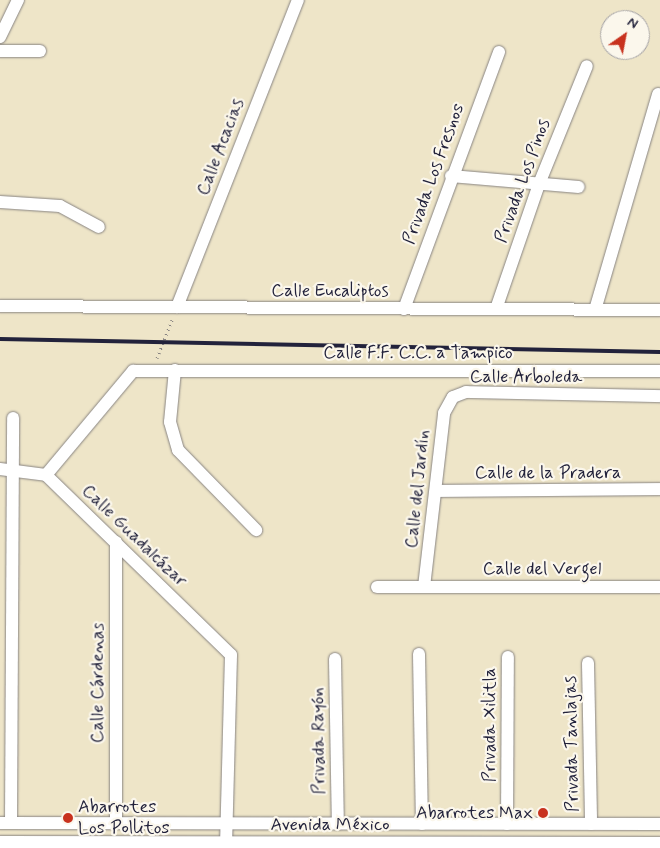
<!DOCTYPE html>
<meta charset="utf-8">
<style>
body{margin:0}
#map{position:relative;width:660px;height:848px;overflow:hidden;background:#eee5c8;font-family:Mynerve,sans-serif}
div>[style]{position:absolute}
.path>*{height:3px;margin-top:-1.5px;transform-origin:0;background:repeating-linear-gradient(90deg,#888482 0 1px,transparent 0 5px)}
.roads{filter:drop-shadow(0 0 1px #888482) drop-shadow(0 0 1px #888482)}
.minor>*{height:12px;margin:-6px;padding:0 6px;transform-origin:6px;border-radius:6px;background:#fff}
.rail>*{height:4px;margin:-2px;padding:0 2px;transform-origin:2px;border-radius:2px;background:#22223b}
.dots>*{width:14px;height:14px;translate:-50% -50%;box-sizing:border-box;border:2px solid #fbf7ec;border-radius:50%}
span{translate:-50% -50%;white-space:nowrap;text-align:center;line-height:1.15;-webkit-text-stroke:4.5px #fbf7ec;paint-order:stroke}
.street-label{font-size:18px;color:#22223b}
.poi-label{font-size:18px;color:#22223b}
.left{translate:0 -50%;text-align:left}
.right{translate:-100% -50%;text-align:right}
.north{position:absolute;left:600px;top:10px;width:50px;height:50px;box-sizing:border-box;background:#fbf7ec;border:1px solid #a4a2a5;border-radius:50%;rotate:33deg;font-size:14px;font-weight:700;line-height:20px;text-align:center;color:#22223b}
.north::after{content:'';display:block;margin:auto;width:18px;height:22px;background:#c8321e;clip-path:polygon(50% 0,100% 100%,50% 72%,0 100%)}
</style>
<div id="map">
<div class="path">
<i style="left:157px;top:358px;width:41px;rotate:-68.5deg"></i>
</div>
<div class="roads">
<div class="minor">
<i style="left:0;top:37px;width:41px;rotate:-64.1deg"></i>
<i style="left:0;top:51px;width:40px"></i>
<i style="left:451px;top:176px;width:128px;rotate:4.9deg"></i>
<i style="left:0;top:202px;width:60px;rotate:3.8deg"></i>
<i style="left:60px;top:206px;width:44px;rotate:28.3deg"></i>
<i style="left:0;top:306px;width:660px;rotate:0.35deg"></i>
<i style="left:177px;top:307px;width:330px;rotate:-68.5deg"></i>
<i style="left:404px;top:309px;width:274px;rotate:-69.7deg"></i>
<i style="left:496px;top:309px;width:132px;rotate:-71deg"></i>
<i style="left:539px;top:184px;width:127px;rotate:-67.9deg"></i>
<i style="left:595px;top:310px;width:225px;rotate:-73.7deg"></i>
<i style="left:175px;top:370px;width:52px;rotate:95.5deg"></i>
<i style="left:170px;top:422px;width:29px;rotate:74deg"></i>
<i style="left:178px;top:450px;width:112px;rotate:45.7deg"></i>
<i style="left:0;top:469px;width:46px;rotate:7.4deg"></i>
<i style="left:46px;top:475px;width:258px;rotate:44.2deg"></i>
<i style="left:231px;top:655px;width:193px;rotate:91.5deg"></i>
<i style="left:46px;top:475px;width:136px;rotate:-50.1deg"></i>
<i style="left:133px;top:371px;width:527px"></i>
<i style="left:437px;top:491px;width:223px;rotate:-0.5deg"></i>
<i style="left:377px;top:587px;width:283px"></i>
<i style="left:424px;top:587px;width:175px;rotate:-83.4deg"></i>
<i style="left:444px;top:413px;width:18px;rotate:-61deg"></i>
<i style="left:453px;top:397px;width:14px;rotate:-21deg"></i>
<i style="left:466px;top:392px;width:194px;rotate:1.2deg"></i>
<i style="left:419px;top:654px;width:170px;rotate:89deg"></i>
<i style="left:335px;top:659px;width:165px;rotate:89deg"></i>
<i style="left:588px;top:663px;width:161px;rotate:88.9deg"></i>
<i style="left:0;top:823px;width:660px;rotate:0.09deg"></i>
<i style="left:11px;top:823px;width:405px;rotate:-89.7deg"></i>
<i style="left:116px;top:823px;width:281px;rotate:-90deg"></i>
<i style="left:507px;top:824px;width:167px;rotate:-89.7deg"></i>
<i style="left:0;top:842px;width:660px;rotate:0.09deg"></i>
</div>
</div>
<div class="rail">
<i style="left:0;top:339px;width:660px;rotate:1.13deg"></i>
</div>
<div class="dots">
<i style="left:543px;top:813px;background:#c8321e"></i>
<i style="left:68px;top:818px;background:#c8321e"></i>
</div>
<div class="street-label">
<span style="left:221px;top:147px;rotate:-69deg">Calle Acacias</span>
<span style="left:434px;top:174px;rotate:-70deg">Privada Los Fresnos</span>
<span style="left:523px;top:181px;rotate:-70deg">Privada Los Pinos</span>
<span style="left:330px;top:291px">Calle Eucaliptos</span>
<span style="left:418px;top:353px">Calle F.F. C.C. a Tampico</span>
<span style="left:526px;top:377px">Calle Arboleda</span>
<span style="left:548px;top:473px">Calle de la Pradera</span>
<span style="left:418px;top:489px;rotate:-84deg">Calle del Jardín</span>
<span style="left:134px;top:536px;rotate:44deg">Calle Guadalcázar</span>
<span style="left:542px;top:569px">Calle del Vergel</span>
<span style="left:98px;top:683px;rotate:-90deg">Calle Cárdenas</span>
<span style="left:490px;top:725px;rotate:-90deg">Privada Xilitla</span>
<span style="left:319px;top:741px;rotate:-91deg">Privada Rayón</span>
<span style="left:572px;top:744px;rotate:-91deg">Privada Tanlajas</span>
<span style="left:330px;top:825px">Avenida México</span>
</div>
<div class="poi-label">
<span class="left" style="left:78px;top:818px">Abarrotes<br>Los Pollitos</span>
<span class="right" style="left:533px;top:813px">Abarrotes Max</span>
</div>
<div class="north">N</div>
</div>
